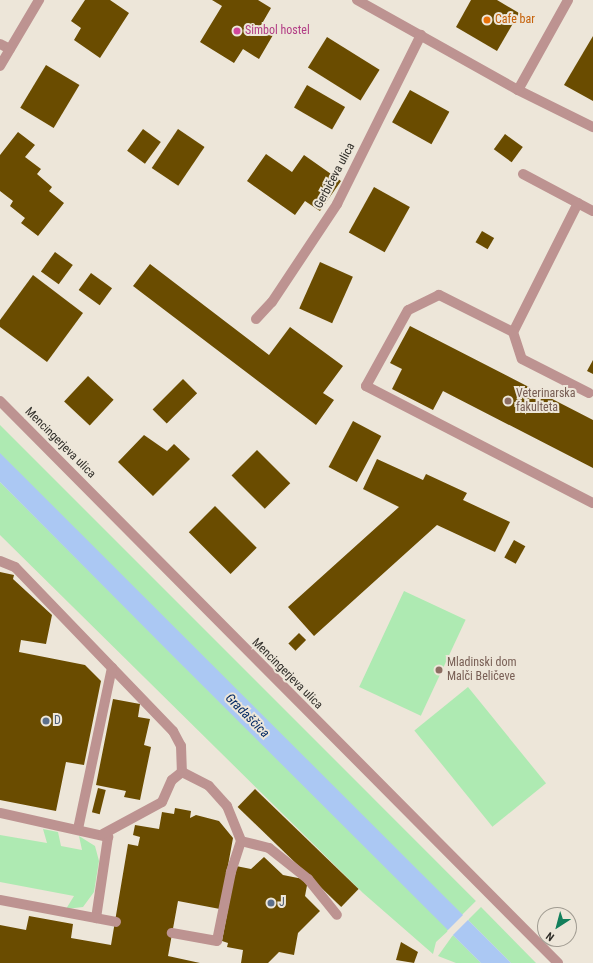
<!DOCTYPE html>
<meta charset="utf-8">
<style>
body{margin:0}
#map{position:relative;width:593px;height:963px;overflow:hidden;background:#ede6d9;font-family:"Roboto Condensed",sans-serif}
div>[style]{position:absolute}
.green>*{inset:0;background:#aeeab2;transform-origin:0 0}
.water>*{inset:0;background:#abc8f3}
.pier>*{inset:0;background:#ede6d9;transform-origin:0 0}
.building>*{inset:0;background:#6a4c00;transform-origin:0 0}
.minor>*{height:10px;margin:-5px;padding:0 5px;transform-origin:5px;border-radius:5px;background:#bd9391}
.dots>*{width:11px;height:11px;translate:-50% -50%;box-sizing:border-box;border:2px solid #ede6d9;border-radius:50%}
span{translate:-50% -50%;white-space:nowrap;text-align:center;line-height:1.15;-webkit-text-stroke:4px #ede6d9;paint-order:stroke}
.food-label{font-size:12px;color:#c56008}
.left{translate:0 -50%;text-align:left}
.hotel-label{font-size:12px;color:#b23c85}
.street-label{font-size:12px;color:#2f2d28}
.education-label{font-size:12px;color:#785e54}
.service-label{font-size:12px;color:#4e5e75}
.water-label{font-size:13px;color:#002763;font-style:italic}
.north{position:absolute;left:537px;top:907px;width:40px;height:40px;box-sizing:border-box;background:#ede6d9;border:1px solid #a19c92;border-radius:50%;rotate:216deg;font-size:11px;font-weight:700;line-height:16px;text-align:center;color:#2f2d28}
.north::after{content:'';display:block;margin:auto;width:14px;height:18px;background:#13805c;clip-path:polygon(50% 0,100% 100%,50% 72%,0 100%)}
</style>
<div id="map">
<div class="green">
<i style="left:0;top:425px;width:673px;height:28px;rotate:45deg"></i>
<i style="clip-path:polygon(0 482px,449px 930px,436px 942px,433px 954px,363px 893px,0 535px)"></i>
<i style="left:404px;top:591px;width:68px;height:106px;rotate:25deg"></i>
<i style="left:468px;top:687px;width:124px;height:69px;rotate:51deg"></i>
<i style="clip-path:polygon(43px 829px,58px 832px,61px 846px,82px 850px,79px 836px,95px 846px,99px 861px,94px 892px,83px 907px,66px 909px,74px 896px,0 882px,0 835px,47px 843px)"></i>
<i style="clip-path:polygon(481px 907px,536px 963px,511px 963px,468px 920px)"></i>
<i style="clip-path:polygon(453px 935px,481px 963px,456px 963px,438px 956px)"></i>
</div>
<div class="water">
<i style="clip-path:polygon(0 453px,463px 915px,511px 963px,481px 963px,173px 656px,0 482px)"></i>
</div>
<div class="pier">
<i style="left:464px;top:914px;width:7px;height:24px;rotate:45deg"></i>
</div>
<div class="building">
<i style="clip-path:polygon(85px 0,110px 0,129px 13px,100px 58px,74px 40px,81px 28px,71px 21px)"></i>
<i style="clip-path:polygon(212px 0,258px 0,271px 8px,260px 27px,273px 35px,259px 59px,243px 49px,234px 63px,200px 42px,222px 6px)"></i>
<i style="clip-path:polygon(471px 0,497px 0,519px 13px,497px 51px,456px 27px)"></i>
<i style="clip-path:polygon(593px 36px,593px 101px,564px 85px)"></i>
<i style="left:327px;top:37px;width:62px;height:36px;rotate:32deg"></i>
<i style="left:46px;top:65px;width:39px;height:50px;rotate:31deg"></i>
<i style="left:307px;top:85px;width:44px;height:26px;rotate:30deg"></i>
<i style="left:410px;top:90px;width:45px;height:37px;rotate:29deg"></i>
<i style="left:143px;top:129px;width:22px;height:27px;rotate:36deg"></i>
<i style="left:178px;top:129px;width:32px;height:47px;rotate:34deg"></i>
<i style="clip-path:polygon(18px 132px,35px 145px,25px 157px,41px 169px,37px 174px,52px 187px,49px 191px,64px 203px,38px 236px,21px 223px,25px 218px,10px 206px,13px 201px,0 191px,0 155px)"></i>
<i style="left:505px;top:134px;width:22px;height:19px;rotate:36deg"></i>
<i style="clip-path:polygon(266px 154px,292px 172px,304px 155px,341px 181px,320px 211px,305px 201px,295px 215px,247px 181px)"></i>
<i style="left:374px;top:187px;width:41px;height:52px;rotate:29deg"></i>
<i style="left:482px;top:231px;width:14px;height:13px;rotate:30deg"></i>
<i style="left:55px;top:252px;width:22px;height:24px;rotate:36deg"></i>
<i style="left:320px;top:262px;width:36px;height:51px;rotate:24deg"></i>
<i style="clip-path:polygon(150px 264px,269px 355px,290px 327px,343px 366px,323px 393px,334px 400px,316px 425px,133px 286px)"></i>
<i style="left:91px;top:273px;width:26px;height:21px;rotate:36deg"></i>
<i style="clip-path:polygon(33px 275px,83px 313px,47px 362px,0 327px,0 320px)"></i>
<i style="clip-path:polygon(410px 326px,593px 420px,593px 468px,443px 391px,433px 410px,392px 389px,402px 369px,390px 363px)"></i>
<i style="clip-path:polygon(593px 360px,593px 374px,587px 371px)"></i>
<i style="left:88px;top:376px;width:35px;height:35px;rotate:43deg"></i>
<i style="left:183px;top:379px;width:20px;height:43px;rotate:45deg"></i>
<i style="left:353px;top:421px;width:32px;height:52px;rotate:28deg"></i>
<i style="clip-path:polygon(144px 435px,167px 451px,174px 444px,190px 459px,153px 496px,118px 462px)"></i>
<i style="left:257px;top:450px;width:47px;height:36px;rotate:45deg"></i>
<i style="clip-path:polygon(377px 459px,423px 480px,426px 474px,467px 493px,463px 500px,510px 522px,495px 552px,437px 525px,314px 636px,288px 607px,399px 507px,363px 489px)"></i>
<i style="left:215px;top:506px;width:59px;height:37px;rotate:45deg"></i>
<i style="left:514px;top:540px;width:13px;height:20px;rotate:29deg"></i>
<i style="clip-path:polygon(0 572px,14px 575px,13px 579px,52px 615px,46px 644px,21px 640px,19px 652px,85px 665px,101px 681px,84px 765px,66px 762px,56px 811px,0 800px)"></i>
<i style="left:299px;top:633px;width:10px;height:15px;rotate:45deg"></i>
<i style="clip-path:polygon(113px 699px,140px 704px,138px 717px,150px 719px,144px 745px,151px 747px,140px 800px,124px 797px,126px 791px,96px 785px)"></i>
<i style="left:98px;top:788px;width:8px;height:25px;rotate:14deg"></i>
<i style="left:255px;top:789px;width:144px;height:25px;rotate:44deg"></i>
<i style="clip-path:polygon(175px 808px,191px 811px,190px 818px,196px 815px,219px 821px,233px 838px,220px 909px,178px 901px,168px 956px,200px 963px,0 963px,0 925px,26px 930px,29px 916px,73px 924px,71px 938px,111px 945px,128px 844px,138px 846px,140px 837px,133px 835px,135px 825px,159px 829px,162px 812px,174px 814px)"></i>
<i style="clip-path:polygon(264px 857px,283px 875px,308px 880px,305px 896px,320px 911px,298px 933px,294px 955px,279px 952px,268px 963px,241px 963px,243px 950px,227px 947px,228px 943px,222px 941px,236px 866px,251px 869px)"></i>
<i style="clip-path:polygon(401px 942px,418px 952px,414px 963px,396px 960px)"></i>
</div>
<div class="minor">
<i style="left:357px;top:0;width:184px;rotate:29.2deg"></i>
<i style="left:518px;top:90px;width:84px;rotate:26.3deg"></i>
<i style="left:0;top:44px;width:11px;rotate:27deg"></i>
<i style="left:0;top:66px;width:77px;rotate:-59.4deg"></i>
<i style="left:518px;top:90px;width:103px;rotate:-60.9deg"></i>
<i style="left:523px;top:174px;width:79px;rotate:27.9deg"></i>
<i style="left:578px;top:203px;width:144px;rotate:116.7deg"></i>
<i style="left:513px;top:332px;width:83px;rotate:-153.4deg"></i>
<i style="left:439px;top:295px;width:34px;rotate:154deg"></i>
<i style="left:408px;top:310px;width:87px;rotate:118.9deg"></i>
<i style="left:366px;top:386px;width:255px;rotate:27.3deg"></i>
<i style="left:256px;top:319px;width:23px;rotate:-47deg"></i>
<i style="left:272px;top:302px;width:118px;rotate:-56.4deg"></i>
<i style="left:337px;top:204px;width:189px;rotate:-63.6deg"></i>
<i style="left:513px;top:332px;width:28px;rotate:72deg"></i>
<i style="left:522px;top:359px;width:75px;rotate:26.9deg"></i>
<i style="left:0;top:401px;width:792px;rotate:45.2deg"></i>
<i style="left:0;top:561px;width:16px;rotate:22deg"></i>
<i style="left:15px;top:567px;width:228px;rotate:46.1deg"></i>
<i style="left:173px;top:731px;width:17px;rotate:62deg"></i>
<i style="left:181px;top:746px;width:26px;rotate:88deg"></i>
<i style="left:0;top:813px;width:111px;rotate:12.5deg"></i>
<i style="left:108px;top:837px;width:82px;rotate:98.4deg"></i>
<i style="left:78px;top:829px;width:165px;rotate:-78.1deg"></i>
<i style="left:103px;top:834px;width:67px;rotate:-28.5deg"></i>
<i style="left:162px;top:802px;width:24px;rotate:-66deg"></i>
<i style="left:172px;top:780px;width:13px;rotate:-39deg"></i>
<i style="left:182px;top:772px;width:30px;rotate:27deg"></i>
<i style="left:209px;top:786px;width:27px;rotate:48deg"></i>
<i style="left:227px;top:806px;width:38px;rotate:68deg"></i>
<i style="left:241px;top:841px;width:33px;rotate:108deg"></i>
<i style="left:231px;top:872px;width:70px;rotate:101.5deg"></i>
<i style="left:217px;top:941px;width:46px;rotate:-169.9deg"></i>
<i style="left:241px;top:841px;width:29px;rotate:14deg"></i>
<i style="left:269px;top:848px;width:50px;rotate:38.5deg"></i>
<i style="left:308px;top:879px;width:46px;rotate:51.1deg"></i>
<i style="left:0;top:900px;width:118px;rotate:10.7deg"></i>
</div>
<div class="dots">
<i style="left:487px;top:20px;background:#e8710a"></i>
<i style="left:237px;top:31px;background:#d1479c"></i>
<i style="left:508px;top:401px;background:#8d6e63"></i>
<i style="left:439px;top:670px;background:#8d6e63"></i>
<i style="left:46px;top:721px;background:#5c6f8a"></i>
<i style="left:271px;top:903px;background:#5c6f8a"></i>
</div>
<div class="food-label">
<span class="left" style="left:495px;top:20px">Cafe bar</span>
</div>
<div class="hotel-label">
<span class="left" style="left:245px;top:31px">Simbol hostel</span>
</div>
<div class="street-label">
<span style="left:335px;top:176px;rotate:-62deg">Gerbičeva ulica</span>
<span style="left:60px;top:443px;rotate:45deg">Mencingerjeva ulica</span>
<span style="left:287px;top:674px;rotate:45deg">Mencingerjeva ulica</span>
</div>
<div class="education-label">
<span class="left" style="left:516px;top:401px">Veterinarska<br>fakulteta</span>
<span class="left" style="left:447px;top:670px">Mladinski dom<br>Malči Beličeve</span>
</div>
<div class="service-label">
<span class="left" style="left:54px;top:721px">D</span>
<span class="left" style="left:279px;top:903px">J</span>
</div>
<div class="water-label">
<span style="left:247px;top:716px;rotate:45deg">Gradaščica</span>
</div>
<div class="north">N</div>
</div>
